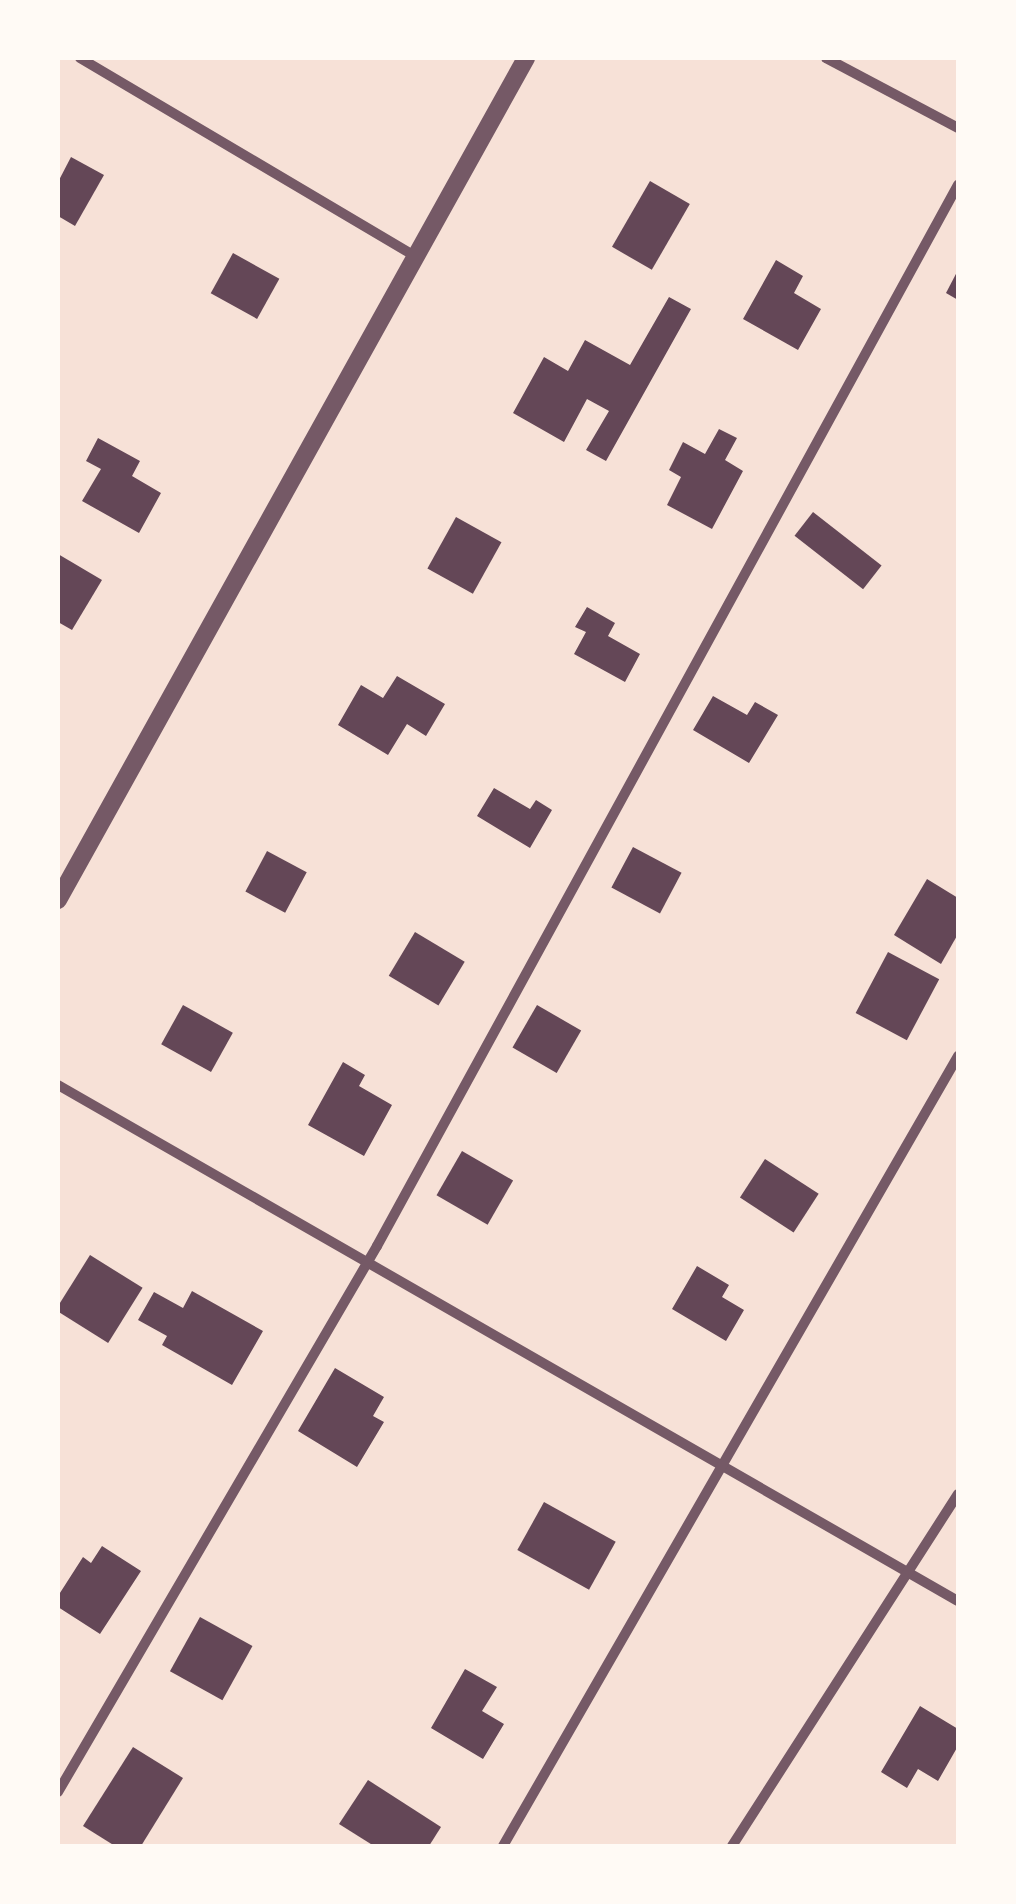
<!DOCTYPE html>
<style>
body{margin:0}
#map{position:relative;width:1016px;height:1904px;overflow:hidden;background:#f7e1d7;font-family:"Exo 2",sans-serif}
div>[style]{position:absolute}
.building>*{inset:0;background:#644757;transform-origin:0 0}
.minor>*{height:10px;margin:-5px;padding:0 5px;transform-origin:5px;border-radius:5px;background:#755966}
.tertiary>*{height:18px;margin:-9px;padding:0 9px;transform-origin:9px;border-radius:9px;background:#755966}
span{translate:-50% -50%;white-space:nowrap;text-align:center;line-height:1.15;-webkit-text-stroke:8px #fffaf5;paint-order:stroke}
.frame{position:absolute;inset:0;border:60px solid #fffaf5;pointer-events:none}
</style>
<div id="map">
<div class="building">
<i style="clip-path:polygon(71px 157px,104px 175px,75px 226px,58px 216px,58px 182px)"></i>
<i style="left:650px;top:181px;width:46px;height:76px;rotate:30deg"></i>
<i style="left:233px;top:253px;width:53px;height:46px;rotate:29deg"></i>
<i style="clip-path:polygon(776px 260px,803px 276px,794px 293px,821px 309px,798px 350px,743px 319px)"></i>
<i style="clip-path:polygon(958px 270px,958px 300px,946px 293px)"></i>
<i style="clip-path:polygon(669px 297px,691px 309px,606px 461px,586px 450px,609px 411px,587px 399px,564px 442px,513px 413px,544px 357px,568px 371px,585px 340px,630px 365px)"></i>
<i style="clip-path:polygon(719px 429px,737px 438px,725px 460px,743px 471px,712px 529px,667px 505px,681px 477px,669px 470px,683px 442px,705px 454px)"></i>
<i style="clip-path:polygon(98px 438px,140px 461px,132px 476px,161px 493px,139px 533px,82px 501px,101px 469px,86px 461px)"></i>
<i style="left:813px;top:512px;width:87px;height:30px;rotate:38deg"></i>
<i style="left:456px;top:517px;width:52px;height:59px;rotate:29deg"></i>
<i style="clip-path:polygon(58px 554px,102px 580px,72px 630px,58px 622px)"></i>
<i style="clip-path:polygon(587px 607px,615px 623px,608px 636px,640px 654px,625px 682px,574px 654px,586px 632px,575px 627px)"></i>
<i style="clip-path:polygon(397px 676px,445px 704px,426px 736px,407px 724px,388px 755px,338px 725px,361px 685px,383px 698px)"></i>
<i style="clip-path:polygon(713px 696px,747px 715px,755px 702px,778px 715px,749px 763px,693px 730px)"></i>
<i style="clip-path:polygon(494px 788px,530px 809px,536px 800px,552px 810px,530px 848px,477px 816px)"></i>
<i style="left:633px;top:847px;width:55px;height:46px;rotate:28deg"></i>
<i style="left:267px;top:851px;width:45px;height:46px;rotate:28deg"></i>
<i style="clip-path:polygon(927px 879px,958px 898px,958px 934px,941px 964px,894px 935px)"></i>
<i style="left:415px;top:932px;width:58px;height:51px;rotate:31deg"></i>
<i style="left:888px;top:952px;width:58px;height:69px;rotate:28deg"></i>
<i style="left:183px;top:1005px;width:57px;height:45px;rotate:29deg"></i>
<i style="left:537px;top:1005px;width:51px;height:49px;rotate:30deg"></i>
<i style="clip-path:polygon(343px 1062px,365px 1075px,359px 1086px,392px 1105px,364px 1156px,308px 1125px)"></i>
<i style="left:462px;top:1151px;width:59px;height:51px;rotate:30deg"></i>
<i style="left:765px;top:1159px;width:64px;height:46px;rotate:33deg"></i>
<i style="left:90px;top:1255px;width:62px;height:65px;rotate:32deg"></i>
<i style="clip-path:polygon(697px 1266px,729px 1285px,722px 1297px,744px 1310px,726px 1341px,672px 1309px)"></i>
<i style="clip-path:polygon(192px 1291px,263px 1331px,232px 1385px,162px 1345px,167px 1336px,138px 1320px,154px 1292px,183px 1308px)"></i>
<i style="clip-path:polygon(335px 1368px,384px 1397px,373px 1416px,384px 1422px,357px 1467px,298px 1431px)"></i>
<i style="left:544px;top:1502px;width:82px;height:55px;rotate:29deg"></i>
<i style="clip-path:polygon(102px 1546px,141px 1571px,100px 1634px,58px 1607px,58px 1596px,83px 1557px,91px 1563px)"></i>
<i style="left:200px;top:1617px;width:60px;height:62px;rotate:29deg"></i>
<i style="clip-path:polygon(465px 1669px,497px 1687px,482px 1711px,504px 1724px,483px 1759px,431px 1728px)"></i>
<i style="clip-path:polygon(920px 1706px,958px 1729px,958px 1746px,938px 1781px,918px 1769px,907px 1788px,881px 1772px)"></i>
<i style="clip-path:polygon(133px 1747px,183px 1778px,141px 1846px,115px 1846px,83px 1826px)"></i>
<i style="clip-path:polygon(368px 1780px,441px 1827px,429px 1846px,374px 1846px,339px 1824px)"></i>
</div>
<div class="minor">
<i style="left:80px;top:58px;width:389px;rotate:30.6deg"></i>
<i style="left:826px;top:58px;width:149px;rotate:27.9deg"></i>
<i style="left:58px;top:1085px;width:1037px;rotate:29.83deg"></i>
<i style="left:58px;top:1792px;width:632px;rotate:-59.7deg"></i>
<i style="left:377px;top:1246px;width:1210px;rotate:-61.3deg"></i>
<i style="left:503px;top:1846px;width:912px;rotate:-60.06deg"></i>
<i style="left:732px;top:1846px;width:418px;rotate:-57.3deg"></i>
</div>
<div class="tertiary">
<i style="left:58px;top:900px;width:963px;rotate:-60.93deg"></i>
</div>
<div class="frame"></div>
</div>
